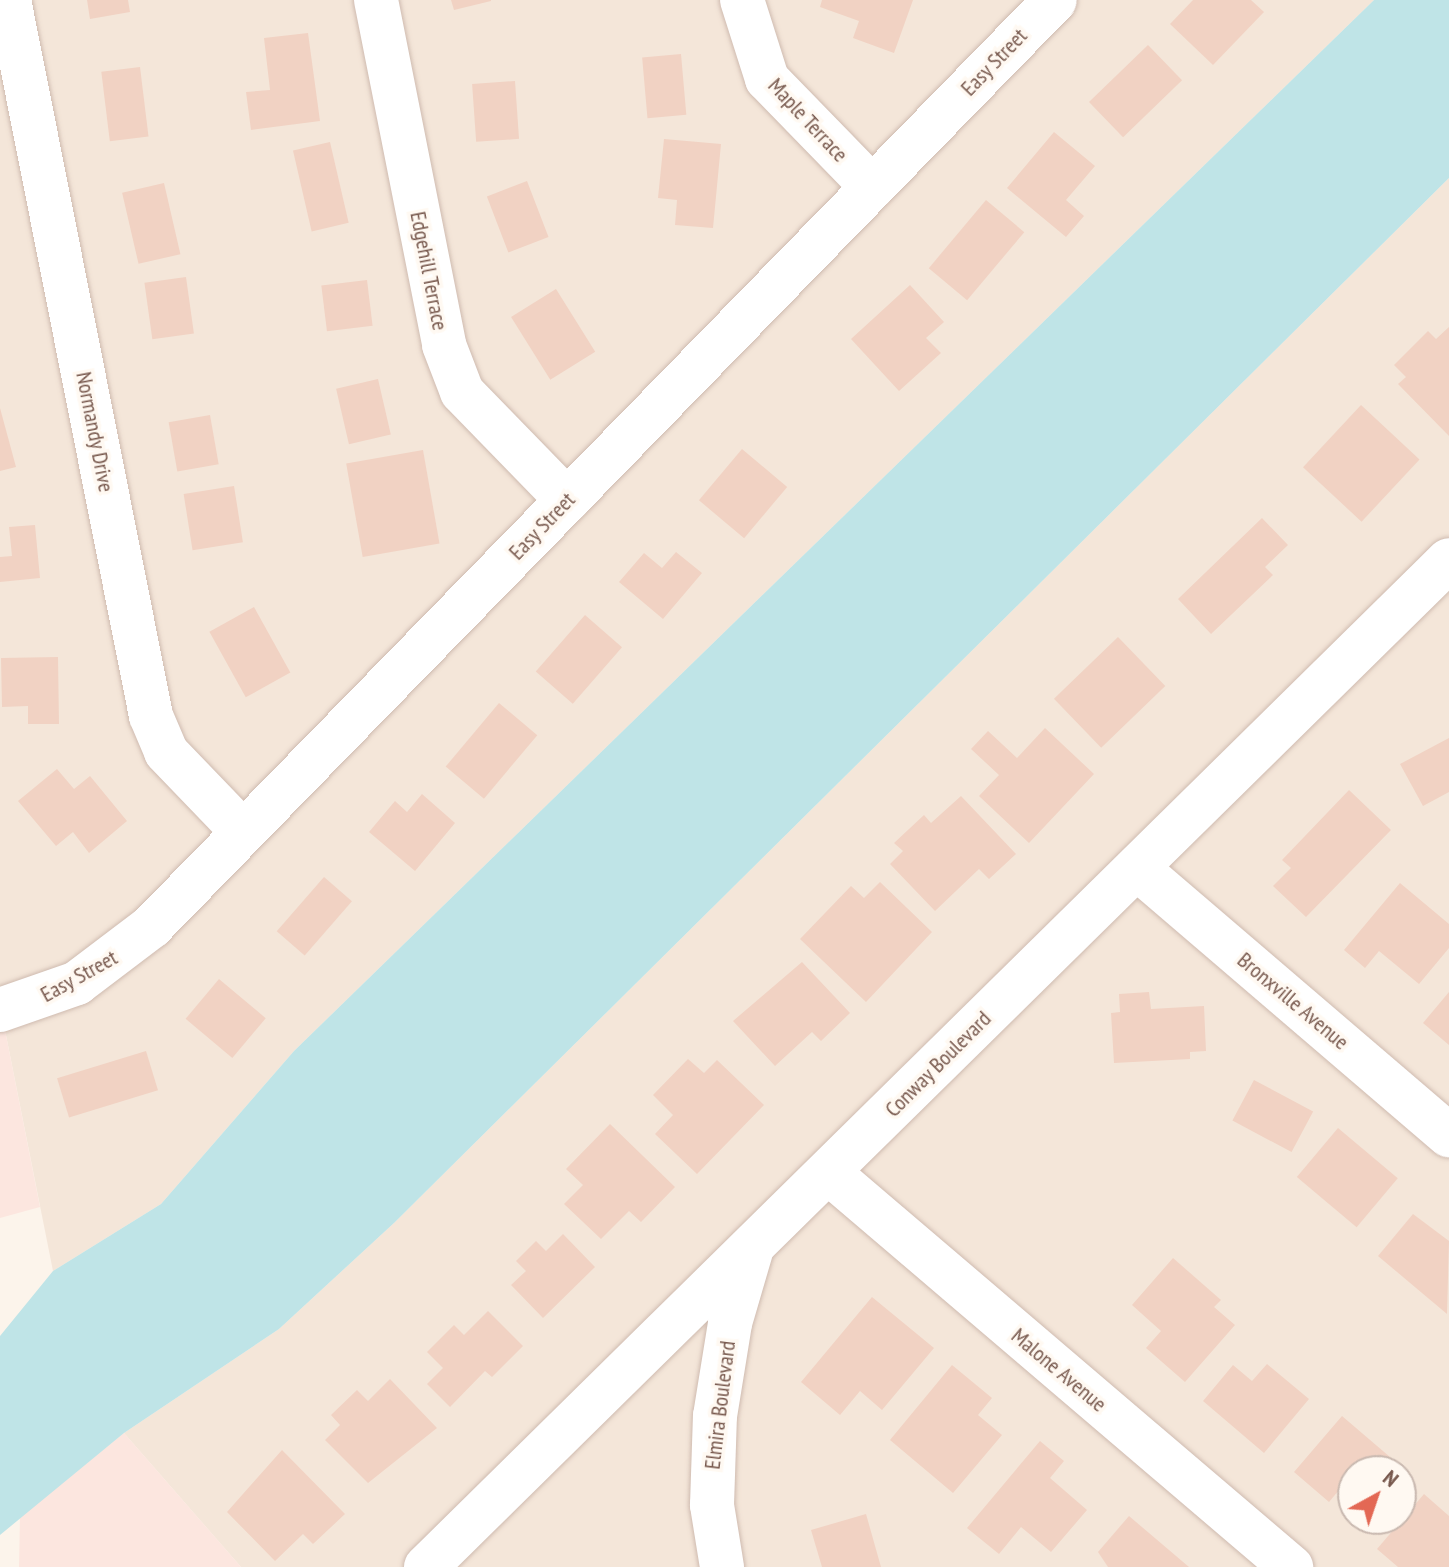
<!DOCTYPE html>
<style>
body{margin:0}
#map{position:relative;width:1449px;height:1567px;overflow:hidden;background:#fcf4eb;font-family:"PT Sans Narrow",sans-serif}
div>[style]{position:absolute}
.residential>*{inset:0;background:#f4e6d9}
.commercial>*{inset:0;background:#fce6df}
.water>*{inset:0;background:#bfe4e7}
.building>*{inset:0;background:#f1d2c3;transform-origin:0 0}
.roads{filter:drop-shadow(0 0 2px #cfbbb0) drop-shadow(0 0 2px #cfbbb0)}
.minor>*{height:44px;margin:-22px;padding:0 22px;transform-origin:22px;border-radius:22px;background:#fff}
span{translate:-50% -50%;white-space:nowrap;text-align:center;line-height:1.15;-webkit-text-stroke:7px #fff9f2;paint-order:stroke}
.street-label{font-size:22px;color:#78594e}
.north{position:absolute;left:1337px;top:1455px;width:80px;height:80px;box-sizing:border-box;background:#fff9f2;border:2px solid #c9b9b0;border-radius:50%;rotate:40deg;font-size:22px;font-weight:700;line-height:32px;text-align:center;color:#78594e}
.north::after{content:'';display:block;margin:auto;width:28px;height:36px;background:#e36854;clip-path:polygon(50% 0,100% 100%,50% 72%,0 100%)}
</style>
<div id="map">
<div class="residential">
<i style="clip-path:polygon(0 0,1374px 0,294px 1051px,161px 1204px,53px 1271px,0 1005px)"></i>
<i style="clip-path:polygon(evenodd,1449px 178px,1449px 1567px,241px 1567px,124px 1433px,279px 1329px,394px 1223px,1449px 178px,1353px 1471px,1401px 1471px,1401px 1519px,1353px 1519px,1353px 1471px)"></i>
</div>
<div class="commercial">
<i style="clip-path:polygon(0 1005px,40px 1207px,0 1218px)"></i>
<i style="clip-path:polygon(124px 1433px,241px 1567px,19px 1567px,20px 1517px)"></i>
</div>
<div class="water">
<i style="clip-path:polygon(1374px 0,1449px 0,1449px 178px,394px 1223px,279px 1329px,124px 1433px,0 1535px,0 1336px,53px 1271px,161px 1204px,294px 1051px)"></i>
</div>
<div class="building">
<i style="clip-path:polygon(87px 0,128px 0,130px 12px,90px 19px)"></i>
<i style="clip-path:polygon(451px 0,491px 0,491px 1px,454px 10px)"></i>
<i style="clip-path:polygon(822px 0,913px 0,894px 53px,853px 38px,859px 21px,820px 7px)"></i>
<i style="clip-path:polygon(1193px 0,1251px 0,1264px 12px,1213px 65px,1170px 24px)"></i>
<i style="clip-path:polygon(308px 33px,320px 121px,251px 130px,246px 92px,270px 90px,264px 38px)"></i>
<i style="left:1148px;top:45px;width:49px;height:82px;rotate:46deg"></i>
<i style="left:681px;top:54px;width:61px;height:39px;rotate:85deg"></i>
<i style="left:140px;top:67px;width:70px;height:39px;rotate:83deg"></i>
<i style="left:515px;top:81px;width:58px;height:43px;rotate:86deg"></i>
<i style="clip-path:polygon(1054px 132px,1095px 166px,1066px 200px,1084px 216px,1066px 237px,1007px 188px)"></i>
<i style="clip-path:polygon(664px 139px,721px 144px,713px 228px,675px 225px,677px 200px,658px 198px)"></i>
<i style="left:330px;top:142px;width:83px;height:38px;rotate:77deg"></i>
<i style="left:527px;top:181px;width:60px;height:43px;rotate:69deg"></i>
<i style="left:164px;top:183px;width:73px;height:43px;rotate:77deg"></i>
<i style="left:986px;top:200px;width:50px;height:89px;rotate:40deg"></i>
<i style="left:186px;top:277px;width:57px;height:42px;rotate:82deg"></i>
<i style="left:367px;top:280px;width:46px;height:46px;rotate:83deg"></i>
<i style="clip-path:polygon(910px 285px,944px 322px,926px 338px,941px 353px,899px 391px,851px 339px)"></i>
<i style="left:556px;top:289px;width:74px;height:53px;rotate:58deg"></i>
<i style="clip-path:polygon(1449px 327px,1449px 436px,1398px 384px,1406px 377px,1394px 365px,1428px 331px,1436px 339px)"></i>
<i style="left:378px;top:379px;width:57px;height:43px;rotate:77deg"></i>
<i style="left:1361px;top:405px;width:80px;height:85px;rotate:43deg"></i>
<i style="clip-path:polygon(0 408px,16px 467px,0 471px)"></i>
<i style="left:210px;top:415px;width:50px;height:42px;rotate:80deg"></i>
<i style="left:742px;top:449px;width:59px;height:67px;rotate:40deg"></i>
<i style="left:423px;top:450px;width:95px;height:78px;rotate:80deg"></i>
<i style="left:234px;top:486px;width:57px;height:51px;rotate:81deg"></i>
<i style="clip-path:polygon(1262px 518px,1288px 545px,1265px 567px,1273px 575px,1211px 634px,1178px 599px)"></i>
<i style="clip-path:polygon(35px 525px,40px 578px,0 582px,0 557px,12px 556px,9px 527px)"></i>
<i style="clip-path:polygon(676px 552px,702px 573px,663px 619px,619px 582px,644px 553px,662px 568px)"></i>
<i style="left:254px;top:607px;width:75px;height:51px;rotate:61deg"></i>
<i style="left:585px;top:615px;width:49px;height:75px;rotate:41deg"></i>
<i style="left:1118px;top:637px;width:68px;height:89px;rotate:46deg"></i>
<i style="clip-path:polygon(58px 657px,59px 724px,28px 724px,28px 706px,2px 707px,1px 658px)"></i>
<i style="left:499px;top:703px;width:50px;height:83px;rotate:40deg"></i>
<i style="clip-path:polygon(1045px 728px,1094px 774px,1029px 843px,979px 796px,999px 775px,971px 749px,988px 731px,1017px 758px)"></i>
<i style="clip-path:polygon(1449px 738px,1449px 792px,1423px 806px,1400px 764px)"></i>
<i style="clip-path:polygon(57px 769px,74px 789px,90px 776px,127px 821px,89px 853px,73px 832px,56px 846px,18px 801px)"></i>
<i style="clip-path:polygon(1349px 790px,1391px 830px,1306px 917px,1273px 886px,1291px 868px,1282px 860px)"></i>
<i style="clip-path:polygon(422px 794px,455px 823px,415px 871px,369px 832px,395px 801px,407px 812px)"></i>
<i style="clip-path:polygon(961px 796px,1016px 854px,989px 879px,979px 869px,935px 911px,890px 864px,903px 851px,894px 843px,924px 815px,931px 823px)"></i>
<i style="left:324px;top:877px;width:37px;height:72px;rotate:41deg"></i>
<i style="clip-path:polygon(880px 882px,932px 932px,866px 1002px,800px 939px,851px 886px,864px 898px)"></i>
<i style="clip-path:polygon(1400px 883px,1449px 924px,1449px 948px,1419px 984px,1379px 951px,1365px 968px,1344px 950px)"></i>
<i style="clip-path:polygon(802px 962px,850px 1013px,821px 1041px,812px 1032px,775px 1066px,733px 1021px)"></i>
<i style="left:219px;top:979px;width:61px;height:52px;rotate:40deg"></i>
<i style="clip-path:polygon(1149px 992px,1151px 1009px,1204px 1006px,1206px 1051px,1190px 1052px,1190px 1059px,1114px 1063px,1111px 1013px,1120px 1012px,1119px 994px)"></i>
<i style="clip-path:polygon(1449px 992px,1449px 1045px,1423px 1023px)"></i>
<i style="left:146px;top:1051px;width:41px;height:93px;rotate:73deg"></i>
<i style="clip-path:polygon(688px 1059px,704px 1073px,717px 1060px,764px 1105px,697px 1174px,655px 1134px,673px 1115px,653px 1095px)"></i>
<i style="left:1254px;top:1080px;width:67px;height:46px;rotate:28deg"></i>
<i style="clip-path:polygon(610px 1124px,675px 1187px,641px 1222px,629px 1211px,601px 1239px,564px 1204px,583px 1185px,566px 1169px)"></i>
<i style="left:1338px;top:1128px;width:78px;height:64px;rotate:40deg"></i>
<i style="clip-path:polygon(1413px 1214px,1449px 1241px,1447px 1314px,1378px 1256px)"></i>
<i style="clip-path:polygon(563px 1234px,595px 1267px,543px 1318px,511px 1285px,526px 1271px,516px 1261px,536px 1241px,546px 1251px)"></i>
<i style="clip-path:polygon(1173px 1258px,1221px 1300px,1214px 1307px,1235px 1325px,1185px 1382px,1146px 1348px,1161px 1331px,1132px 1305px)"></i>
<i style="clip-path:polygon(872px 1297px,934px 1348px,882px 1410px,860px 1391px,840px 1415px,801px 1382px)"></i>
<i style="clip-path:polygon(488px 1311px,523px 1346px,492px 1377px,485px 1371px,450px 1407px,427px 1384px,443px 1368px,427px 1352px,454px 1325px,464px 1335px)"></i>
<i style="clip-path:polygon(1267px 1364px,1309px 1399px,1264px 1453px,1203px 1401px,1233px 1365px,1252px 1381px)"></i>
<i style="clip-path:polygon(952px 1365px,992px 1398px,978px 1415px,1002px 1435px,953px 1493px,890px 1440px)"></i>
<i style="clip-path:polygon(390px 1379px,437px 1428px,368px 1483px,325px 1440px,340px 1425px,331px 1415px,357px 1390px,368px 1401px)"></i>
<i style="clip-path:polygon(1342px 1416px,1404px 1469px,1353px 1471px,1353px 1502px,1339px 1490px,1329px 1502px,1294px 1472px)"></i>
<i style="clip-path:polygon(1040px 1441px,1064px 1461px,1050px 1478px,1087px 1510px,1051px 1552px,1021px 1527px,999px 1554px,967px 1528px)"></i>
<i style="clip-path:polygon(282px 1450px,345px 1514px,313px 1544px,303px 1534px,275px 1561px,227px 1512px)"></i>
<i style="clip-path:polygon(1424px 1494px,1449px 1516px,1449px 1567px,1398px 1567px,1377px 1549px)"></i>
<i style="clip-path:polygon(866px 1514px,881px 1567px,822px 1567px,811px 1530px)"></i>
<i style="clip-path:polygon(1129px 1516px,1189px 1567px,1108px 1567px,1098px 1552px)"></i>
</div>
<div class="roads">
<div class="minor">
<i style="left:9px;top:0;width:730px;rotate:78.78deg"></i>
<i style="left:151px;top:716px;width:39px;rotate:67deg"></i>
<i style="left:166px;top:752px;width:111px;rotate:46.1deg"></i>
<i style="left:376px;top:0;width:352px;rotate:78.8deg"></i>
<i style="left:444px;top:345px;width:50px;rotate:69deg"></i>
<i style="left:462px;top:392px;width:151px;rotate:45.8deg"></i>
<i style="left:742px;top:0;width:83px;rotate:72.4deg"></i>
<i style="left:767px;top:79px;width:151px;rotate:45.8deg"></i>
<i style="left:1137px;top:868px;width:411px;rotate:40.6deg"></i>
<i style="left:0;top:1010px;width:82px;rotate:-19.3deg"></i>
<i style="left:77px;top:983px;width:94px;rotate:-37.2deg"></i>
<i style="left:152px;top:926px;width:1293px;rotate:-45.72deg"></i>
<i style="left:828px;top:1172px;width:609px;rotate:40.47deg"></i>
<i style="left:426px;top:1567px;width:1435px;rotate:-44.55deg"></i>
<i style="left:722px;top:1567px;width:63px;rotate:-99.2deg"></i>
<i style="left:712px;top:1505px;width:89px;rotate:-88.1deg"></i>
<i style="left:715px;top:1416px;width:94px;rotate:-80.8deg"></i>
<i style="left:730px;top:1323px;width:75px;rotate:-73.7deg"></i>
</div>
</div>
<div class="street-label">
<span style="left:994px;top:62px;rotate:-46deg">Easy Street</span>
<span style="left:808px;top:120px;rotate:47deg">Maple Terrace</span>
<span style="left:429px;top:271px;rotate:79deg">Edgehill Terrace</span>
<span style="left:95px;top:432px;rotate:79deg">Normandy Drive</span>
<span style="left:542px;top:526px;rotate:-46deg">Easy Street</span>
<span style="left:79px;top:976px;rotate:-29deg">Easy Street</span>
<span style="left:1293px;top:1001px;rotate:40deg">Bronxville Avenue</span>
<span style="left:938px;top:1064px;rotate:-45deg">Conway Boulevard</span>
<span style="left:1059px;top:1370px;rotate:40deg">Malone Avenue</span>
<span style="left:720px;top:1405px;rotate:-83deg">Elmira Boulevard</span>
</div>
<div class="north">N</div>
</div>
